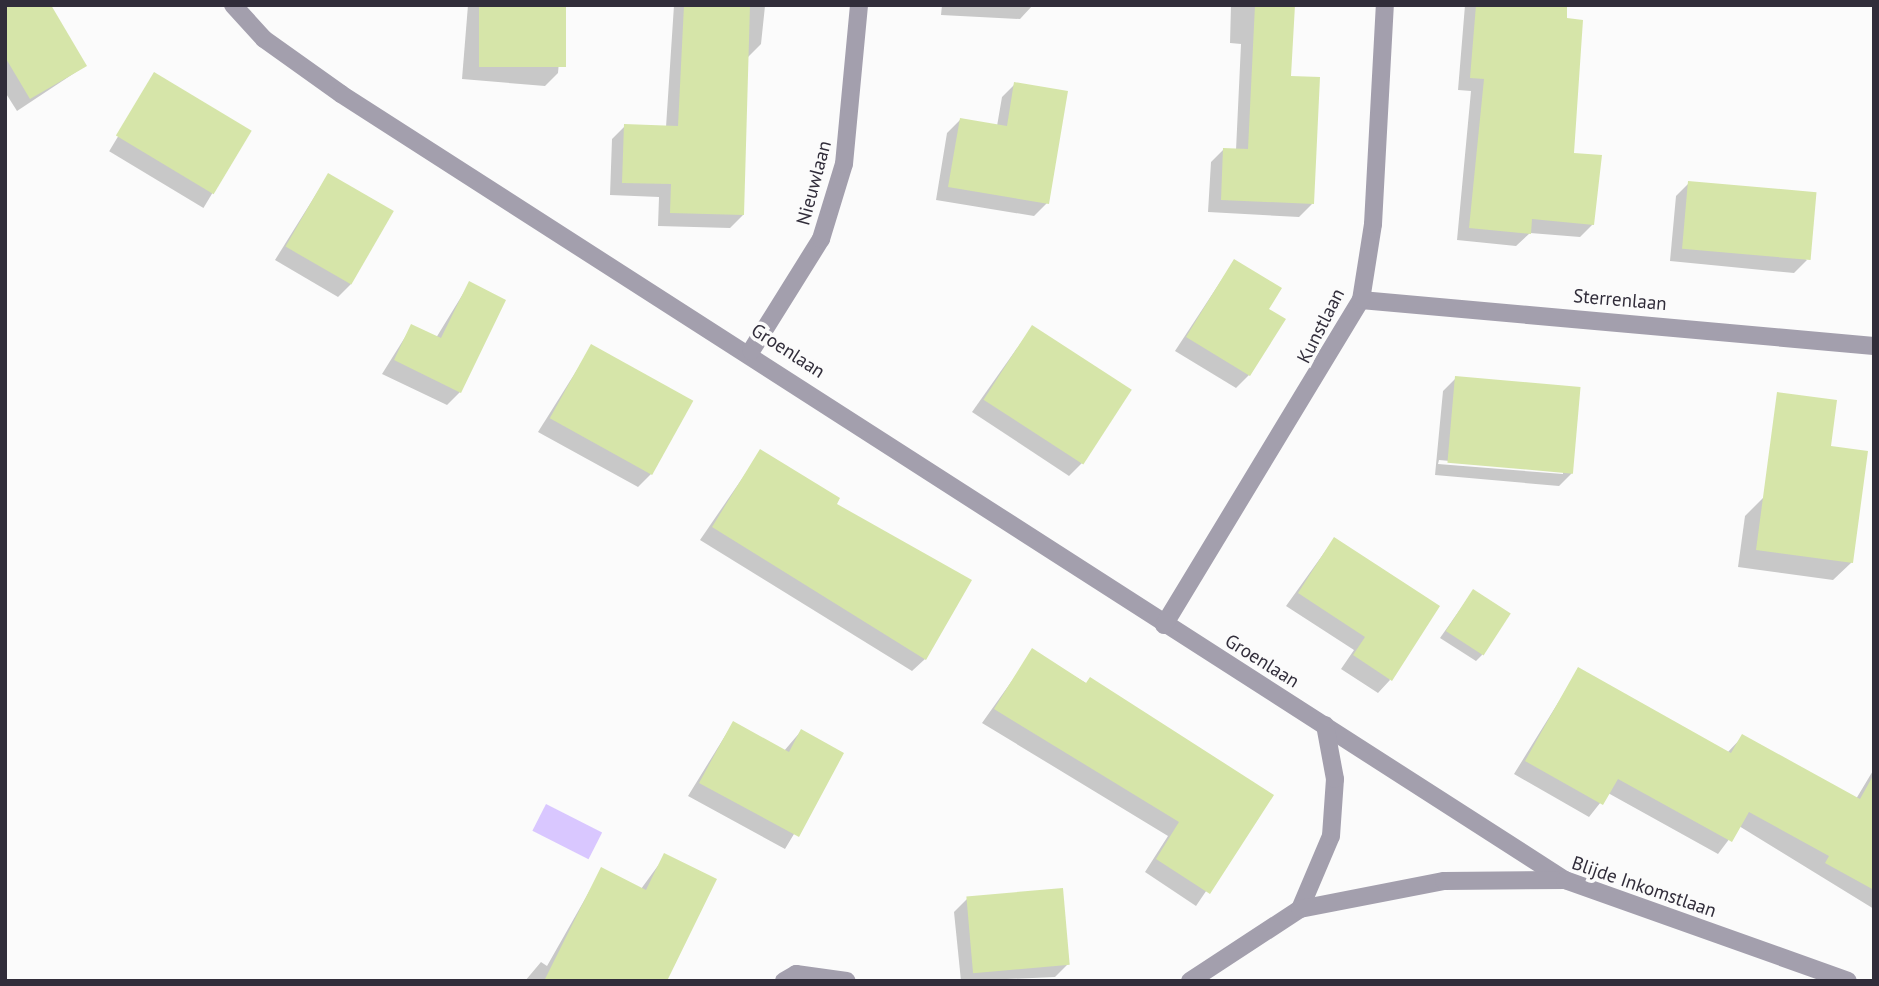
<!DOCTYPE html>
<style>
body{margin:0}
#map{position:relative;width:1879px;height:986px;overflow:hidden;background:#fbfbfb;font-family:"PT Sans",sans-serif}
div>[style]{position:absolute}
.water>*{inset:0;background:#d9c7ff;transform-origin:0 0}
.shadow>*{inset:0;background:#0003;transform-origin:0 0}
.building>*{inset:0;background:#d6e5a9;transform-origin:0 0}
.street>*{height:18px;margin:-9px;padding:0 9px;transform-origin:9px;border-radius:9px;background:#a39fad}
span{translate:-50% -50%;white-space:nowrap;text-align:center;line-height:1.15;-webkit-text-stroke:7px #fbfbfb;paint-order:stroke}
.street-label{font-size:19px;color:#312d3a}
.frame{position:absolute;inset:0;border:7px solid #312d3a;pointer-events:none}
</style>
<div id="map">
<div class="water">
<i style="left:546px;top:804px;width:63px;height:30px;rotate:27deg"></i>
</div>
<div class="shadow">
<i style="clip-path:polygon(5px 5px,85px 66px,17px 111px,5px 92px)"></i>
<i style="clip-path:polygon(468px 5px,564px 5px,558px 73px,545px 86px,462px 79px)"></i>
<i style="clip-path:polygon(674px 5px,789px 5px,765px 6px,761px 44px,747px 58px,743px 215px,730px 228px,658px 226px,659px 197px,610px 195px,612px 139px,625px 126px,666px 127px)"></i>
<i style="clip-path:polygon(942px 5px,1033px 5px,1020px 19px,941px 15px)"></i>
<i style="clip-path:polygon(1231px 5px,1293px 5px,1290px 78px,1312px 204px,1299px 217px,1208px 212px,1211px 162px,1224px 149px,1236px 150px,1241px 44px,1230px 43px)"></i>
<i style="clip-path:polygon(1465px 5px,1566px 5px,1572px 154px,1593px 224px,1580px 237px,1530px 233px,1516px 246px,1457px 240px,1471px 91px,1458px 90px)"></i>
<i style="left:155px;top:75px;width:110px;height:89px;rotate:31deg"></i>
<i style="clip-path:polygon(1015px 84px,1047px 203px,1034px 216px,936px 200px,947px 133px,960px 120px,997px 126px,1002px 97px)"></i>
<i style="clip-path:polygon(328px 175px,351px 284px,338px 297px,275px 260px)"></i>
<i style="clip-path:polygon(1689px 183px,1807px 260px,1794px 273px,1670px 261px,1676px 196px)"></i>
<i style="clip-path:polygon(1234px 261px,1267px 310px,1249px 375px,1236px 388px,1175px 351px)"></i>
<i style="clip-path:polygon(469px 284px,460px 392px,447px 405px,382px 374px,412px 326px,436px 338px)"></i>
<i style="clip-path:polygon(1032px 327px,1082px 463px,1069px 476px,972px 412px)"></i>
<i style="clip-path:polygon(592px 346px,651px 474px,638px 487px,538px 432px)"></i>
<i style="clip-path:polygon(evenodd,1456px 378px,1572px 473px,1559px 486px,1435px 475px,1443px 391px,1456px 378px,1439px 460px,1563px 471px,1563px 474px,1438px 464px,1439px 460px)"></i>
<i style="clip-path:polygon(761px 451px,835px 504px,925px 659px,912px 671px,700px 540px)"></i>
<i style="clip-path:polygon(1763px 498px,1852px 562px,1833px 580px,1738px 567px,1745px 516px)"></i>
<i style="clip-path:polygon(1334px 539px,1390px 680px,1378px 693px,1341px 669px,1354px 650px,1286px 606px)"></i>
<i style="clip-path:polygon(1473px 591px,1482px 655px,1476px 661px,1440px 638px)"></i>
<i style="clip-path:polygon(1033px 651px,1271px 795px,1196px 906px,1145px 872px,1168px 836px,982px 723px)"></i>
<i style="clip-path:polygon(1579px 669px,1727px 753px,1743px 736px,1856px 799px,1874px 769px,1874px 909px,1739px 826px,1718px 854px,1608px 793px,1589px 817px,1514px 774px)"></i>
<i style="clip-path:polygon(733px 723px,784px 751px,801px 731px,842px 754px,785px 849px,688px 796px)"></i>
<i style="clip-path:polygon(665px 856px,660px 981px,525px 981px,541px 962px,547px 966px,602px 869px,641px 889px)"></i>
<i style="clip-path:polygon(967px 899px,1068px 964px,1055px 977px,961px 981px,954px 912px)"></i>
</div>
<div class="building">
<i style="clip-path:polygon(5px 5px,51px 5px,87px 66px,30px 99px,5px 57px)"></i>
<i style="left:479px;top:5px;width:87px;height:62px"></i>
<i style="clip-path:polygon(684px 5px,750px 5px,744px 215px,670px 213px,671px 184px,622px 183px,624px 124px,678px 126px)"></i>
<i style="clip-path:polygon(1255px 5px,1295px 5px,1291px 76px,1320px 77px,1314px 204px,1221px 200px,1223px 148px,1248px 149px)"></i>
<i style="clip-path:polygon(1476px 5px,1567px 5px,1567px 18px,1583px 20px,1574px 153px,1602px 155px,1594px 225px,1532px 219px,1531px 234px,1469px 228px,1484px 79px,1470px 78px)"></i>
<i style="left:154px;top:72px;width:114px;height:74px;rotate:31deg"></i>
<i style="clip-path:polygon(1014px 82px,1068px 91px,1049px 204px,948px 187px,960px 118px,1007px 126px)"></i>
<i style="left:328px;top:173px;width:76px;height:85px;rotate:30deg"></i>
<i style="left:1688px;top:181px;width:129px;height:68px;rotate:5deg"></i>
<i style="clip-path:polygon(1234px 259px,1282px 288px,1269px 309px,1286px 319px,1250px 376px,1186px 337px)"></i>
<i style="clip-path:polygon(469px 281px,506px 300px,461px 393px,394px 360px,411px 324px,441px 338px)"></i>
<i style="left:1032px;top:325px;width:119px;height:89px;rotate:33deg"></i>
<i style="left:591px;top:344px;width:117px;height:85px;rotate:29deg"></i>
<i style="left:1455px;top:376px;width:126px;height:87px;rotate:5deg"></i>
<i style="clip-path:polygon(1777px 392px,1837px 400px,1831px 446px,1868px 451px,1853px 563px,1756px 550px)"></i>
<i style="clip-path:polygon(760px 449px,840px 498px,837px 504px,972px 580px,926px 660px,712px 527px)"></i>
<i style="clip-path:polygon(1334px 537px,1440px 606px,1392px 681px,1353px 655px,1365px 637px,1298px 593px)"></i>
<i style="left:1473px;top:589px;width:45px;height:50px;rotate:33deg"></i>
<i style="clip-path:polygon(1032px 648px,1086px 683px,1090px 677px,1274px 795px,1210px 894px,1156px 859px,1179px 822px,994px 709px)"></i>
<i style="clip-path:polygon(1578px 667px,1731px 753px,1742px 734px,1860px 799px,1874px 774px,1874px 890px,1825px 863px,1829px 856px,1749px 812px,1732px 842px,1618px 779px,1603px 805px,1525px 761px)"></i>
<i style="clip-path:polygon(733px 721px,789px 752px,801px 729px,844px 753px,799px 837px,699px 783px)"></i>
<i style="clip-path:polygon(664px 853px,717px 879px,667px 981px,544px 981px,601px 867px,646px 890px)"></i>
<i style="left:1063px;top:888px;width:77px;height:97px;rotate:85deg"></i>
</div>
<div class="street">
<i style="left:233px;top:5px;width:46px;rotate:47.6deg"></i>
<i style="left:264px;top:39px;width:95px;rotate:35.5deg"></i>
<i style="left:341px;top:94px;width:1455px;rotate:32.71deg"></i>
<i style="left:1361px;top:300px;width:515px;rotate:5.12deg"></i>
<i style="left:751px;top:351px;width:132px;rotate:-58deg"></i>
<i style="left:821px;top:239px;width:78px;rotate:-73deg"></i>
<i style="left:844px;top:164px;width:160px;rotate:-84.6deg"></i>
<i style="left:1164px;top:625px;width:380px;rotate:-58.8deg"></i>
<i style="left:1361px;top:300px;width:77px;rotate:-81deg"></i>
<i style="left:1373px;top:224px;width:219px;rotate:-86.9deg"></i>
<i style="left:1300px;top:909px;width:79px;rotate:-67deg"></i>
<i style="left:1331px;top:836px;width:57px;rotate:-86deg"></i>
<i style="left:1335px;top:779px;width:55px;rotate:-100.5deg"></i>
<i style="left:784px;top:981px;width:14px;rotate:-30deg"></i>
<i style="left:796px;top:974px;width:51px;rotate:7.8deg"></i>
<i style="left:1190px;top:981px;width:131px;rotate:-33.2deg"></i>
<i style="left:1300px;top:909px;width:147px;rotate:-11deg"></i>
<i style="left:1444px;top:881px;width:121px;rotate:-0.5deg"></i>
<i style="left:1565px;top:880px;width:300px;rotate:19.6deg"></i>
</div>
<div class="street-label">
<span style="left:814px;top:183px;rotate:-75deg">Nieuwlaan</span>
<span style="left:1620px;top:300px;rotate:5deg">Sterrenlaan</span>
<span style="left:1321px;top:326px;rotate:-63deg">Kunstlaan</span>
<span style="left:788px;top:351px;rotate:33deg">Groenlaan</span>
<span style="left:1262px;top:661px;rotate:32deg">Groenlaan</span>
<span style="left:1644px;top:887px;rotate:19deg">Blijde Inkomstlaan</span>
</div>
<div class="frame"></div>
</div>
